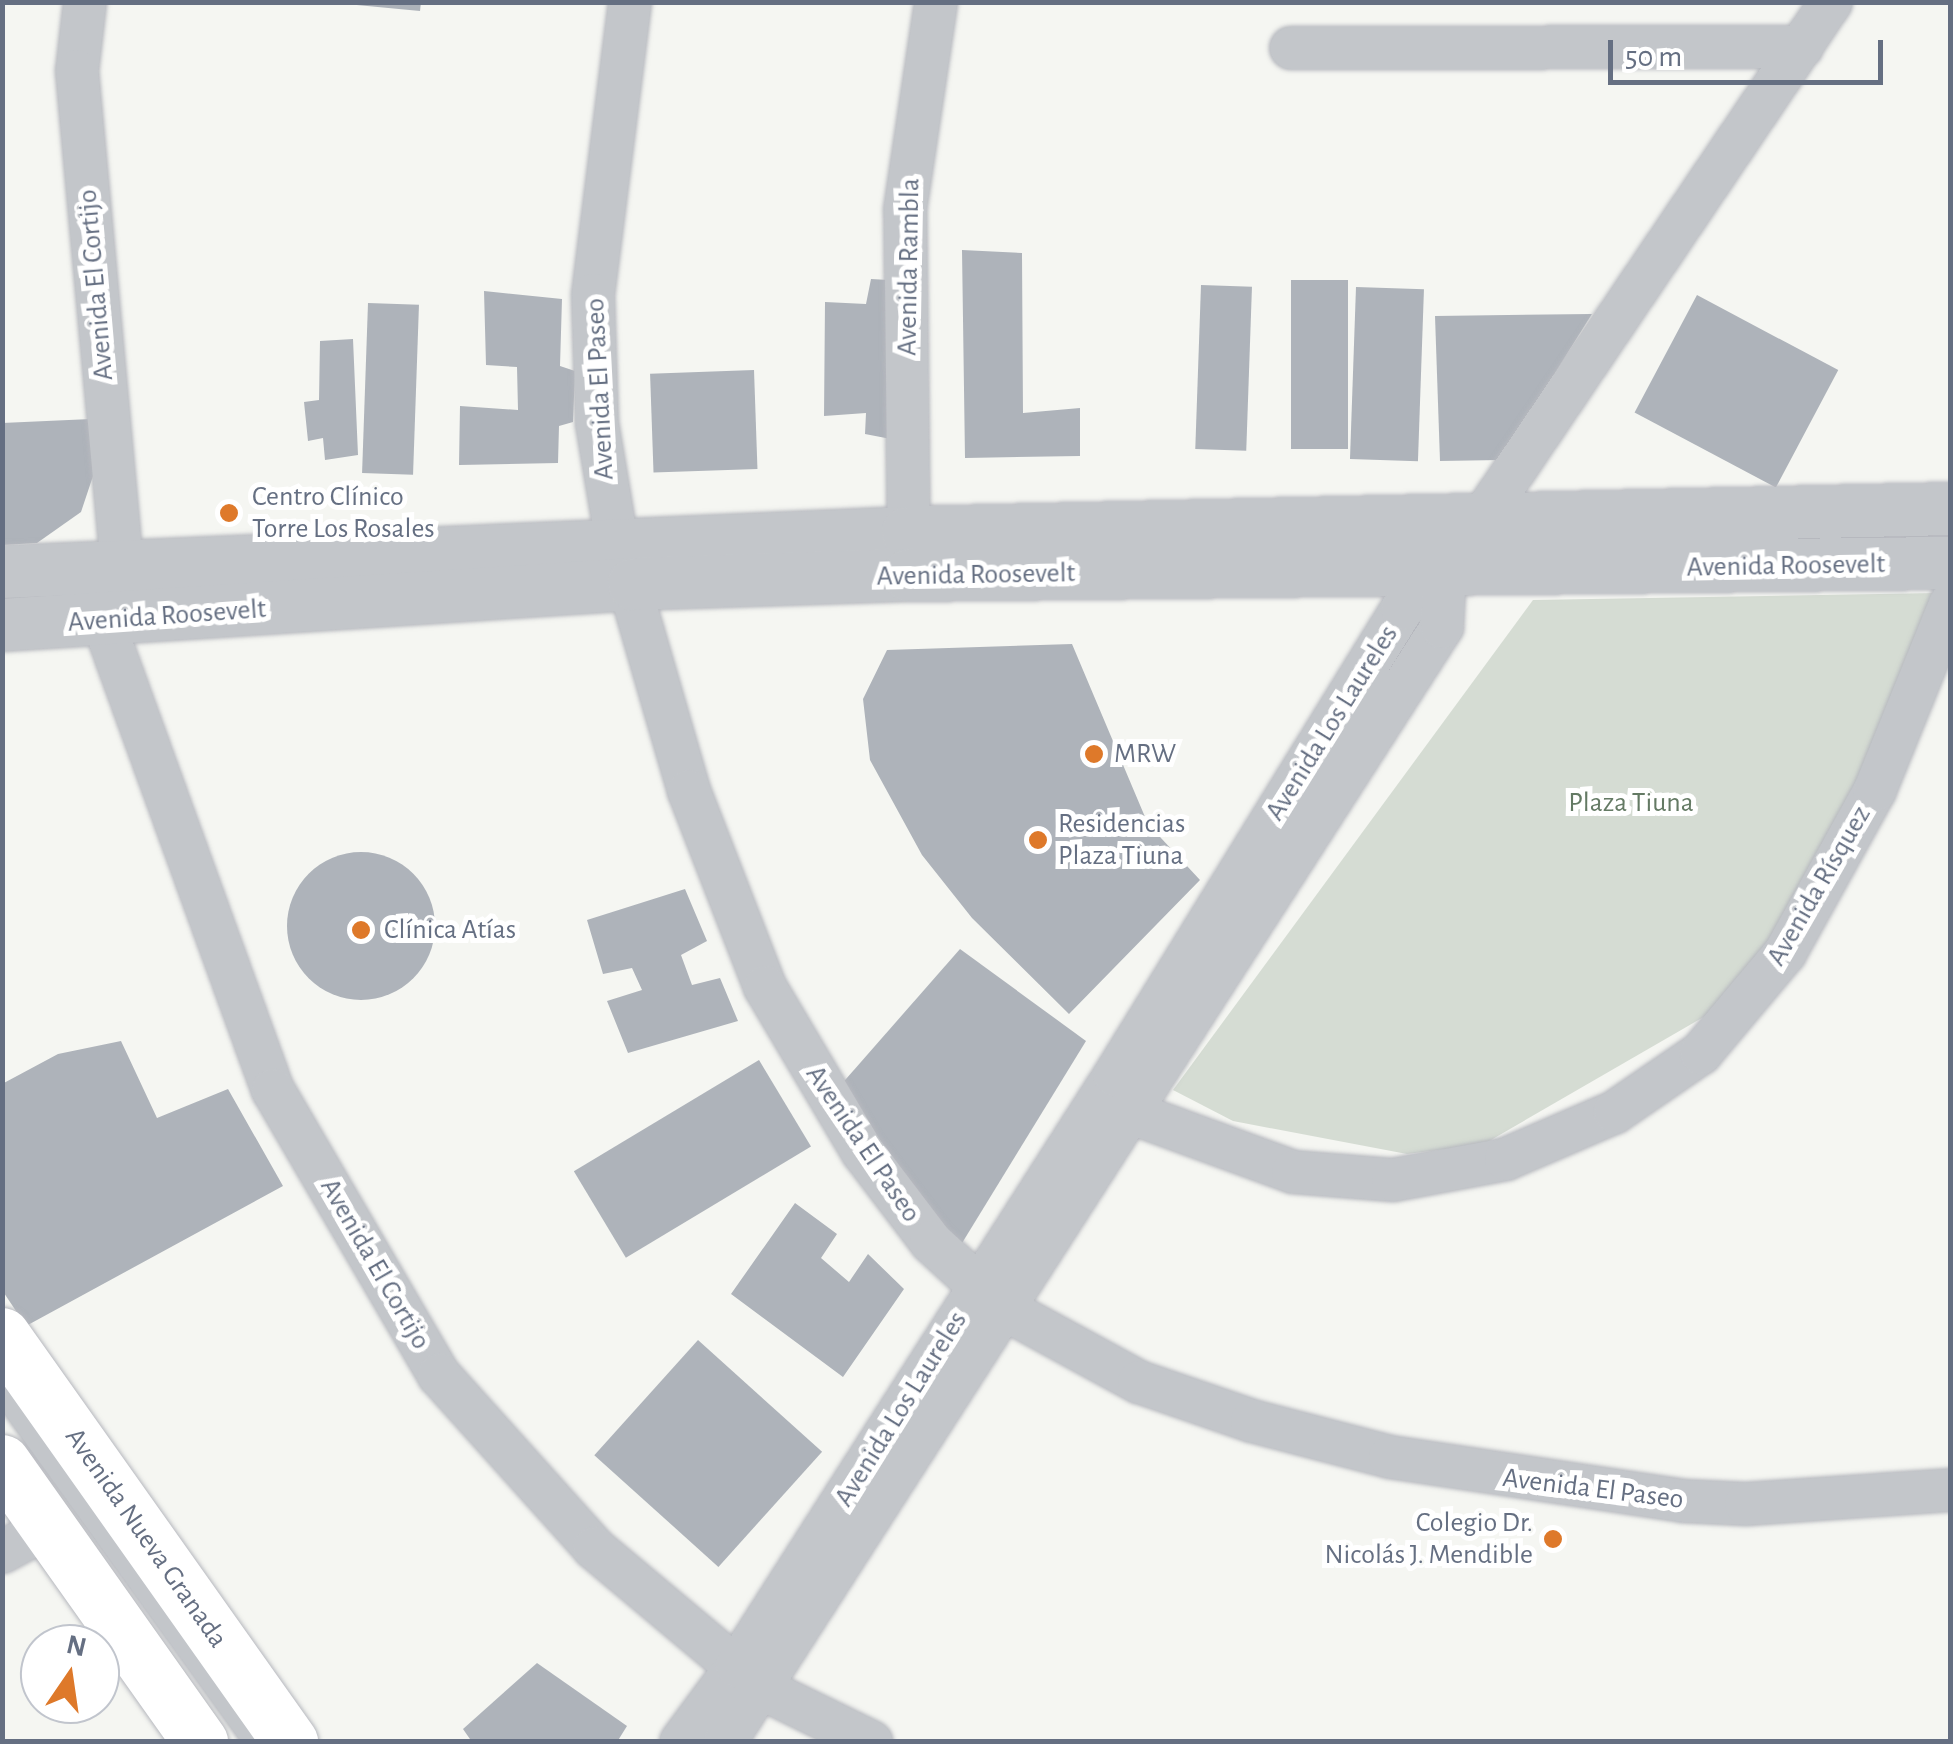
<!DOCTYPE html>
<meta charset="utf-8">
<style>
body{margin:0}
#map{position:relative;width:1953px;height:1744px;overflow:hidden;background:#f5f6f2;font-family:"Alegreya Sans",sans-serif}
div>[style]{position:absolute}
.green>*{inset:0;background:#d5dcd3}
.building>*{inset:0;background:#aeb3ba;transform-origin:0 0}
.round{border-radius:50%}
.roads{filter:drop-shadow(0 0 2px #b6b8be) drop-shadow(0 0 2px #b6b8be)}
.service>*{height:22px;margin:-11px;padding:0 11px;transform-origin:11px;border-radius:11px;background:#c3c6ca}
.minor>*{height:42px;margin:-21px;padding:0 21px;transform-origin:21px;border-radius:21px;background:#c3c6ca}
.tertiary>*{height:52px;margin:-26px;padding:0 26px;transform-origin:26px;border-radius:26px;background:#c3c6ca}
.secondary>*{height:55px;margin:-27.5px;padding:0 27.5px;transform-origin:27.5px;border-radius:27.5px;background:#fff}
.dots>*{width:28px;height:28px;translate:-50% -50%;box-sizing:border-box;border:5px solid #fff;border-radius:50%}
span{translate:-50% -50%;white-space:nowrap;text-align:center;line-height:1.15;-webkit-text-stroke:10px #fff;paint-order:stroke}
.street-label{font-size:28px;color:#656f82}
.poi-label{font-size:28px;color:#656f82}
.left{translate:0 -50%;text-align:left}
.right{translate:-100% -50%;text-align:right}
.park-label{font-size:28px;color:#647a64}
.frame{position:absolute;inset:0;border:5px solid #656f82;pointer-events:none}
.north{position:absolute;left:20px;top:1624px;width:100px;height:100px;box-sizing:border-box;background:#fff;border:2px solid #c1c5cd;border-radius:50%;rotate:13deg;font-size:28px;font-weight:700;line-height:40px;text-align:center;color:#656f82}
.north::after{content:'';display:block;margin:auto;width:35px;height:45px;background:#de792a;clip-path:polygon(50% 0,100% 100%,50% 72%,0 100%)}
.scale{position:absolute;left:1608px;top:40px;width:275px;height:45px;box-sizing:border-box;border:5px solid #656f82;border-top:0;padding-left:12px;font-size:30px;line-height:35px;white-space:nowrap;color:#656f82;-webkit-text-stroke:8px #fff;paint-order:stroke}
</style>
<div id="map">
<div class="green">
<i style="clip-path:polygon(1937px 593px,1835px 864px,1714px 1011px,1484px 1144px,1407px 1154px,1233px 1121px,1173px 1090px,1533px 600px)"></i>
</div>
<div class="building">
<i style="clip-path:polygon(325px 2px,421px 2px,420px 11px)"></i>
<i style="clip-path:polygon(962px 250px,1022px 253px,1023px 413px,1080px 408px,1080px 456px,965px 458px)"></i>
<i style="clip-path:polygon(871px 279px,906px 281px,896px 440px,865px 434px,866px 413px,824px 416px,825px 302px,866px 304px)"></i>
<i style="left:1348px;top:280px;width:169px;height:57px;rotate:90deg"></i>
<i style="left:1201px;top:285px;width:51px;height:164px;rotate:2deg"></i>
<i style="left:1356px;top:287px;width:68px;height:172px;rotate:2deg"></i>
<i style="clip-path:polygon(484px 291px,562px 299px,560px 366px,575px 371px,573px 422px,559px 426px,558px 463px,459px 465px,460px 406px,518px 410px,517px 367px,486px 365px)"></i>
<i style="left:1697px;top:295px;width:160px;height:133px;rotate:28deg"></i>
<i style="left:368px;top:303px;width:51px;height:170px;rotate:2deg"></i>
<i style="clip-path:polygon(1592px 314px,1500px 460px,1440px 461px,1435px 316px)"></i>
<i style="clip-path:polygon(353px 339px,358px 455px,325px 460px,323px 438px,308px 441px,304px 402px,319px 400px,320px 341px)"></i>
<i style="left:754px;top:370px;width:99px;height:104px;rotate:88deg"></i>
<i style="clip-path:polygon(91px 419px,93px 476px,81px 512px,37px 543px,2px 545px,2px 423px)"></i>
<i style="clip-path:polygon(1072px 644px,1148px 824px,1200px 880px,1069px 1014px,972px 918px,922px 855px,870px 760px,863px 699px,887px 650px)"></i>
<i class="round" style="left:287px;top:852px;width:148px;height:148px"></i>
<i style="clip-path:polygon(685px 889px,707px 941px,681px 955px,692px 985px,720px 978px,738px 1021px,628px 1053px,607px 1001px,642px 990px,632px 968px,603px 974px,587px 920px)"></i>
<i style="clip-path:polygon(960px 949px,1086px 1041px,959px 1248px,839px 1087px)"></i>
<i style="clip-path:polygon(121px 1041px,157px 1118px,228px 1089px,283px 1186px,26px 1326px,2px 1290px,2px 1084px,58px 1054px)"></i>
<i style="left:759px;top:1060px;width:101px;height:216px;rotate:59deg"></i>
<i style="clip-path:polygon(795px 1203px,837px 1234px,821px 1258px,849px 1282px,868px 1254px,904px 1289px,843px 1377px,731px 1294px)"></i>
<i style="left:698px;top:1340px;width:167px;height:155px;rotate:42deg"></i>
<i style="clip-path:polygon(537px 1663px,627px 1726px,617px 1742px,472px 1742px,463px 1729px)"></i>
</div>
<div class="roads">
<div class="service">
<i style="left:2px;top:1391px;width:433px;rotate:54.2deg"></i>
</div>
<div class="minor">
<i style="left:85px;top:2px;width:69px;rotate:96.6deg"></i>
<i style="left:77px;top:71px;width:499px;rotate:84.8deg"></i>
<i style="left:630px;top:2px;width:295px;rotate:97.2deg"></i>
<i style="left:593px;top:295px;width:128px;rotate:88.2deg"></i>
<i style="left:597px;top:423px;width:122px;rotate:80.5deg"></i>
<i style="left:617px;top:543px;width:258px;rotate:73.8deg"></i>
<i style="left:689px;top:791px;width:210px;rotate:68.8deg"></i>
<i style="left:765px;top:987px;width:191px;rotate:59.4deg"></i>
<i style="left:862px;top:1151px;width:114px;rotate:52.8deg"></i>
<i style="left:931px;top:1242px;width:98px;rotate:42.5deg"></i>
<i style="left:1003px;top:1308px;width:155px;rotate:28.6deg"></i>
<i style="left:1139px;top:1382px;width:120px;rotate:19deg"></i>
<i style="left:1252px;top:1421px;width:143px;rotate:14.6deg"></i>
<i style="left:1390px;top:1457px;width:296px;rotate:8.5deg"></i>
<i style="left:1683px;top:1501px;width:63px;rotate:2.7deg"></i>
<i style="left:1746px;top:1504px;width:204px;rotate:-3.9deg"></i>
<i style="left:1291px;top:48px;width:511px;rotate:-0.11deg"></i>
<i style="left:909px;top:565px;width:355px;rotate:-90.6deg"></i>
<i style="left:905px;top:210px;width:210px;rotate:-81.5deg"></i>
<i style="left:103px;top:621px;width:499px;rotate:70.1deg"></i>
<i style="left:273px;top:1090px;width:330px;rotate:59.8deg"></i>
<i style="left:439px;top:1375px;width:232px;rotate:48.1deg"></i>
<i style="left:594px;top:1548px;width:218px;rotate:40deg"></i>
<i style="left:761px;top:1688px;width:123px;rotate:26.1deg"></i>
<i style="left:1102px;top:1102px;width:203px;rotate:20.1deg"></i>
<i style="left:1293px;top:1172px;width:100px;rotate:4.6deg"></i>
<i style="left:1393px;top:1180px;width:115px;rotate:-10.5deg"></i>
<i style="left:1506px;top:1159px;width:119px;rotate:-23.3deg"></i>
<i style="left:1615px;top:1112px;width:104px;rotate:-34.5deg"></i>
<i style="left:1701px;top:1053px;width:131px;rotate:-50deg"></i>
<i style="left:1785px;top:953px;width:186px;rotate:-61.1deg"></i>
<i style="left:1875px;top:790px;width:201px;rotate:-68deg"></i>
<i style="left:2px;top:1552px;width:52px;rotate:-28.5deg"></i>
<i style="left:681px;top:1742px;width:94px;rotate:-53.6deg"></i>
<i style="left:737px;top:1666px;width:702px;rotate:-57.4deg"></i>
<i style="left:1115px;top:1075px;width:547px;rotate:-58.37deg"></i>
<i style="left:1402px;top:609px;width:56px;rotate:-39.9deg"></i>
<i style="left:1445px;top:573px;width:689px;rotate:-55.94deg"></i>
<i style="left:725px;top:1742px;width:1326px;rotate:-57.26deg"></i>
<i style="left:1442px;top:627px;width:54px;rotate:-86.8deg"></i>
</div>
<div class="tertiary">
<i style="left:2px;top:572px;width:907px;rotate:-2.46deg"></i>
<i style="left:908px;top:533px;width:1042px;rotate:-1.32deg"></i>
<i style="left:2px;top:625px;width:633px;rotate:-3.71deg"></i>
<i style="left:634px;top:584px;width:275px;rotate:-1.9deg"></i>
<i style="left:909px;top:575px;width:1041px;rotate:-0.66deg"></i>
</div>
<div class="secondary">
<i style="left:2px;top:1335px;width:499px;rotate:54.7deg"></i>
<i style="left:2px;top:1462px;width:343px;rotate:54.7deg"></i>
</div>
</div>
<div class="dots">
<i style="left:229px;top:513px;background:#de792a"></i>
<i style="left:1094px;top:754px;background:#de792a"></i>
<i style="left:1038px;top:840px;background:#de792a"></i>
<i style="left:361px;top:930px;background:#de792a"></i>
<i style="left:1553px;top:1539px;background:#de792a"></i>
</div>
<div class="street-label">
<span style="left:909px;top:267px;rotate:-89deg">Avenida Rambla</span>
<span style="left:96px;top:285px;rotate:-95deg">Avenida El Cortijo</span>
<span style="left:600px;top:389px;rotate:-93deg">Avenida El Paseo</span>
<span style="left:1786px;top:566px;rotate:-1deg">Avenida Roosevelt</span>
<span style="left:976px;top:575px;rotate:-1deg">Avenida Roosevelt</span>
<span style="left:167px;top:616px;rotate:-4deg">Avenida Roosevelt</span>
<span style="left:1332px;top:723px;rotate:-58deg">Avenida Los Laureles</span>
<span style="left:1819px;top:886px;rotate:-60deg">Avenida Rísquez</span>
<span style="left:863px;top:1144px;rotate:56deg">Avenida El Paseo</span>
<span style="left:375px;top:1264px;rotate:60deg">Avenida El Cortijo</span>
<span style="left:901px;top:1409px;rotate:-58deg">Avenida Los Laureles</span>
<span style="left:1593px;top:1489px;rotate:7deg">Avenida El Paseo</span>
<span style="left:146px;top:1538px;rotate:55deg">Avenida Nueva Granada</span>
</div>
<div class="poi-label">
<span class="left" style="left:252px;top:513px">Centro Clínico<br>Torre Los Rosales</span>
<span class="left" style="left:1114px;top:754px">MRW</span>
<span class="left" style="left:1058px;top:840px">Residencias<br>Plaza Tiuna</span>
<span class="left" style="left:384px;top:930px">Clínica Atías</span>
<span class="right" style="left:1533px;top:1539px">Colegio Dr.<br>Nicolás J. Mendible</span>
</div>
<div class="park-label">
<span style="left:1631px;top:803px">Plaza Tiuna</span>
</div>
<div class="frame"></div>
<div class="north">N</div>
<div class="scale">50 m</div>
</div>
